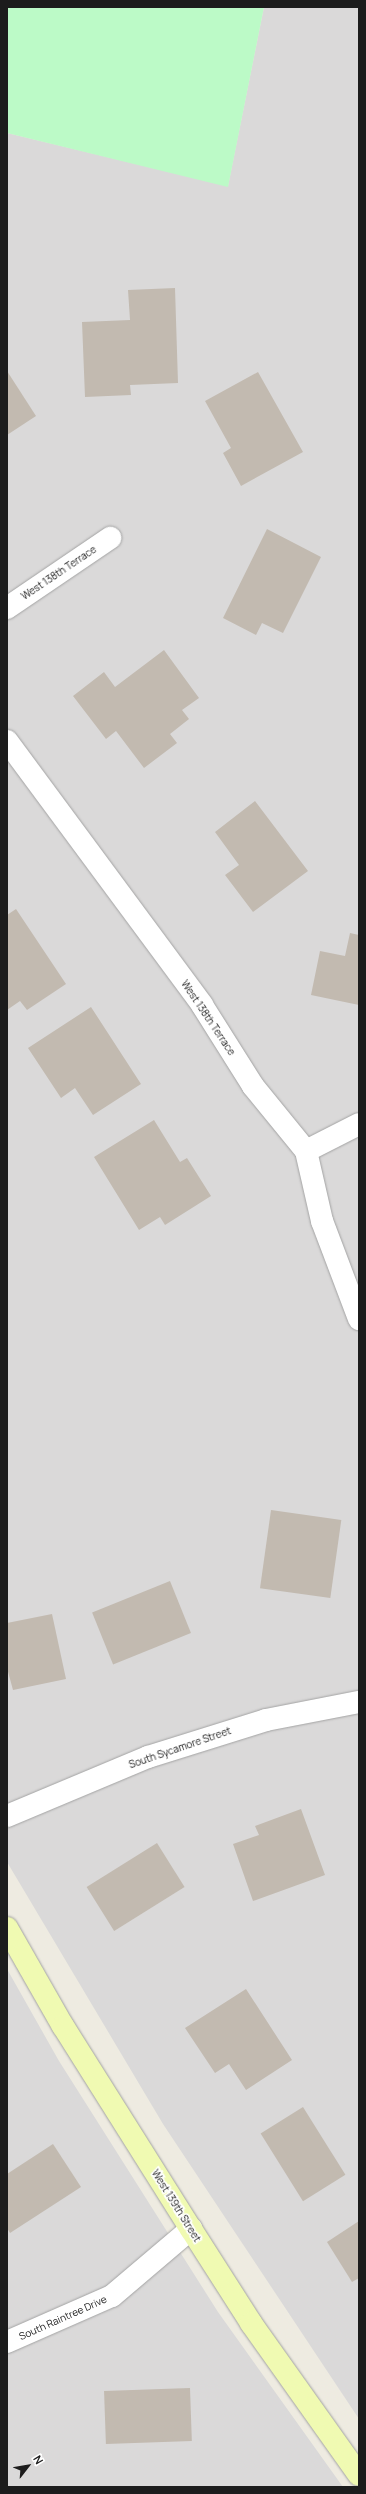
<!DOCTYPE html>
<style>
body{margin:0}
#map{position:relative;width:366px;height:2494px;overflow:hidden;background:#eeebe1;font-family:Manrope,sans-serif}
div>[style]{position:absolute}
.residential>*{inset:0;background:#dad9d9}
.park>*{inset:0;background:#bcfac7}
.building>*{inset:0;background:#c2bab0;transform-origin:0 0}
.roads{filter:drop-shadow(0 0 1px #a3a3a3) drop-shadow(0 0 1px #a3a3a3)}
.street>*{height:22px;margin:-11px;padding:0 11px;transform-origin:11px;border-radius:11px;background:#fff}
.secondary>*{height:22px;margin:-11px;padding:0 11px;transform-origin:11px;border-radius:11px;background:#f0fab2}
span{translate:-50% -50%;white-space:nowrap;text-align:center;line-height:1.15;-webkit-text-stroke:3.5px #fff;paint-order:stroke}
.street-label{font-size:10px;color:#1c1c1c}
.frame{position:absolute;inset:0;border:8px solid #1c1c1c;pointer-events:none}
.north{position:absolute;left:8px;top:2446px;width:40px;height:40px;-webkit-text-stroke:3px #fff;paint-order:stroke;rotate:59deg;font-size:11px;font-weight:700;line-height:16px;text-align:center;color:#1c1c1c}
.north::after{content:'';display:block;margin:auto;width:14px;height:18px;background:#1c1c1c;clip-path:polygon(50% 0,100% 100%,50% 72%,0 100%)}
</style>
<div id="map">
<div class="residential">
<i style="clip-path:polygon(264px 7px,359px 7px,359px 2419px,163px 2124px,7px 1862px,7px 133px,228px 186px)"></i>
<i style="clip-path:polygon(7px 1969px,59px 2061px,218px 2312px,343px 2487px,7px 2487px)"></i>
</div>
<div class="park">
<i style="clip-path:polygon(7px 7px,264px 7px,228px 187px,7px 133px)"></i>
</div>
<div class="building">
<i style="clip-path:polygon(175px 288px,178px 383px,130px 385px,131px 395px,85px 397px,82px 322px,130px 320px,128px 290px)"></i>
<i style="clip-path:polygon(7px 371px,36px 416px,7px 435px)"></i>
<i style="clip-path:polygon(258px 372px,303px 452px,241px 486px,223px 453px,231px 448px,205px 401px)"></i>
<i style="clip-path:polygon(267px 529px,321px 557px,283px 633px,262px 623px,256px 635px,223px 618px)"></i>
<i style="clip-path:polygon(164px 650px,199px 698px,182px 710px,189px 719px,170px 734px,177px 743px,144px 768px,116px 731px,106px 739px,73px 696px,104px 672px,115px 687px)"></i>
<i style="clip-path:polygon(255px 801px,308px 871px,253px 912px,225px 875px,239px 865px,215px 832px)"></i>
<i style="clip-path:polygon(16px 909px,66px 984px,27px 1010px,20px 1001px,7px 1010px,7px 915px)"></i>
<i style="clip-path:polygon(350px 933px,359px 935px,359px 1005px,311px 995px,320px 951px,345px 956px)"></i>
<i style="clip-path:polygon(91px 1007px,141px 1084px,93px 1115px,75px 1088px,61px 1098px,28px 1048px)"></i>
<i style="clip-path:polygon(154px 1120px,180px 1162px,187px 1158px,211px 1196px,165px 1225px,160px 1217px,139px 1230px,94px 1157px)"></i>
<i style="left:271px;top:1510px;width:71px;height:79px;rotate:8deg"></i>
<i style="left:170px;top:1581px;width:56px;height:84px;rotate:68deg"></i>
<i style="clip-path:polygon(52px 1614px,66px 1679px,13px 1690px,7px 1668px,7px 1623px)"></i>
<i style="clip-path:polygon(301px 1809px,325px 1875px,253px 1901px,233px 1844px,259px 1835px,255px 1826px)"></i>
<i style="left:157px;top:1843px;width:52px;height:83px;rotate:58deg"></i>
<i style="clip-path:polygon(246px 1989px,292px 2060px,246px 2090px,229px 2064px,215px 2073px,185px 2028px)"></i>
<i style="left:303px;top:2107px;width:80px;height:50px;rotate:58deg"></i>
<i style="clip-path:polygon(53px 2144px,81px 2187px,10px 2233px,7px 2228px,7px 2174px)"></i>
<i style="clip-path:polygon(359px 2221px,359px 2278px,352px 2282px,327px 2242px)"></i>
<i style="left:190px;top:2388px;width:53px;height:86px;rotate:88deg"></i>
</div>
<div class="roads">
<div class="street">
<i style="left:7px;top:608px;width:125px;rotate:-34.2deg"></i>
<i style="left:7px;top:741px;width:328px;rotate:53.5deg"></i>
<i style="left:202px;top:1005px;width:96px;rotate:57.8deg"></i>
<i style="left:253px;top:1086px;width:84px;rotate:50.8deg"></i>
<i style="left:306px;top:1151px;width:72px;rotate:77.1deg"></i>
<i style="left:322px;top:1221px;width:105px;rotate:69.3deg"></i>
<i style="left:306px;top:1151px;width:59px;rotate:-27deg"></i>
<i style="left:7px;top:1816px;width:153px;rotate:-22.7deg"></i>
<i style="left:148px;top:1757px;width:124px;rotate:-17.4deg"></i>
<i style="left:266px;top:1720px;width:95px;rotate:-11deg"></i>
<i style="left:7px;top:2342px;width:115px;rotate:-23.7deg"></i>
<i style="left:112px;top:2296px;width:104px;rotate:-40.3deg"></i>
</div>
<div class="secondary">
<i style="left:7px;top:1928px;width:113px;rotate:60.3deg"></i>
<i style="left:63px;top:2026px;width:240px;rotate:57.8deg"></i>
<i style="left:191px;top:2229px;width:112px;rotate:57.4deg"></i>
<i style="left:251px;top:2323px;width:186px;rotate:54.6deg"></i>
</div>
</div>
<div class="street-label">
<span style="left:59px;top:573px;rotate:-34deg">West 138th Terrace</span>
<span style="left:208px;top:1018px;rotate:56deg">West 138th Terrace</span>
<span style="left:180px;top:1748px;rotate:-19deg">South Sycamore Street</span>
<span style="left:176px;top:2206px;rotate:58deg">West 139th Street</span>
<span style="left:63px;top:2318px;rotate:-24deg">South Raintree Drive</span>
</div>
<div class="frame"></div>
<div class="north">N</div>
</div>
